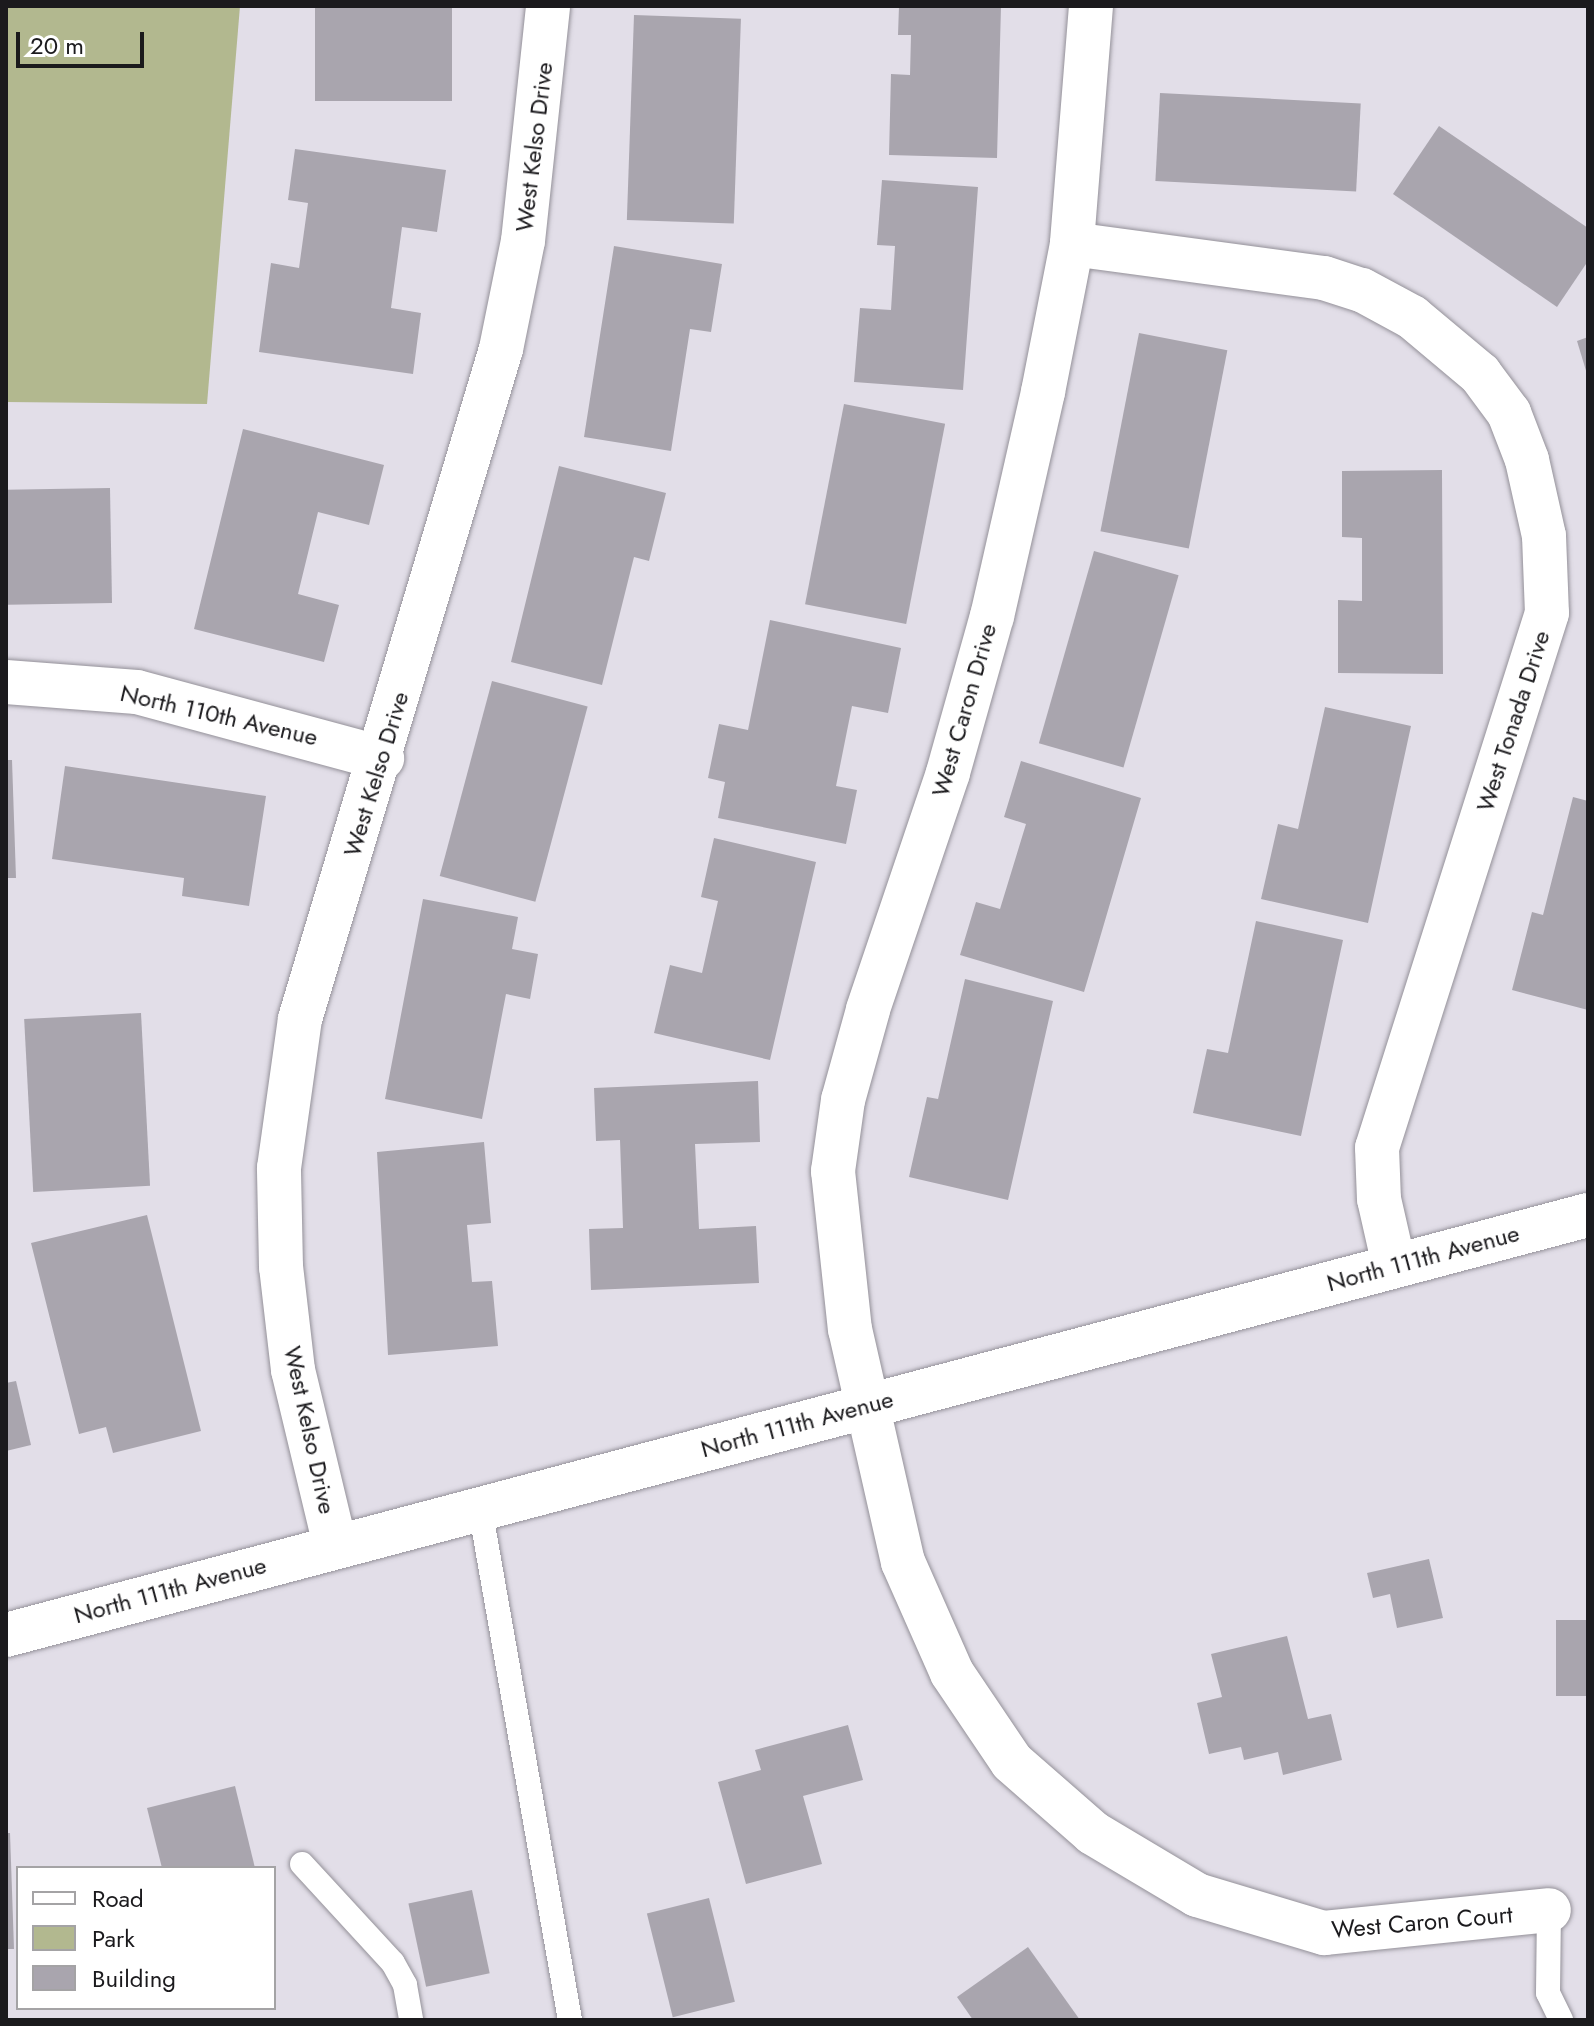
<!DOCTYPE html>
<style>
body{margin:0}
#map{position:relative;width:1594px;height:2026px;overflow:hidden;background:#e2dee8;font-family:Jost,sans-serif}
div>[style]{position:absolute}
.green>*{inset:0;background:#b2b88f}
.building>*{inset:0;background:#a9a5ae;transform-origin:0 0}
.roads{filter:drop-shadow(0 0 2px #949199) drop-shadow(0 0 2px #949199)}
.service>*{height:24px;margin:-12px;padding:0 12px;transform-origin:12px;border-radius:12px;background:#fff}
.minor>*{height:44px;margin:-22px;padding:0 22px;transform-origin:22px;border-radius:22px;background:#fff}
.tertiary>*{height:44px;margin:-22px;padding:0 22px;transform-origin:22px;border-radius:22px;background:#fff}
span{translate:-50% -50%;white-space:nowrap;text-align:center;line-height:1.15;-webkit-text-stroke:6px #fff;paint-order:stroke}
.street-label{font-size:24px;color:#1b1a1d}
.frame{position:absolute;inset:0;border:8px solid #1b1a1d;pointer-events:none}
.legend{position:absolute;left:16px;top:1866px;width:260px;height:144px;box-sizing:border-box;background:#fff;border:2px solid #a4a3a5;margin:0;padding:10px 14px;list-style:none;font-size:24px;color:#1b1a1d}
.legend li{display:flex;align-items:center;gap:16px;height:40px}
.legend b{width:40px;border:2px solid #a4a3a5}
.scale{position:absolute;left:16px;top:32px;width:128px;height:36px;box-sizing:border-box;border:4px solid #1b1a1d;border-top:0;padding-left:10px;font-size:24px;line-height:28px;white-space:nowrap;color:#1b1a1d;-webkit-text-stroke:6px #fff;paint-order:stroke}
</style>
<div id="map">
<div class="green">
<i style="clip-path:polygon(6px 6px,240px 6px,207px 404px,6px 402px)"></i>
</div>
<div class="building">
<i style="left:315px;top:6px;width:137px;height:95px"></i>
<i style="clip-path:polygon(899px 6px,1001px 6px,997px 158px,889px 155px,891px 74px,910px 75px,911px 35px,898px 35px)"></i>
<i style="left:634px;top:15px;width:107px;height:205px;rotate:2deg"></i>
<i style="left:1160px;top:93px;width:201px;height:88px;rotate:3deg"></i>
<i style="clip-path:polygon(1439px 126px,1588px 228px,1588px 261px,1557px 307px,1393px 194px)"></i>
<i style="clip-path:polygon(295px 149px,446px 170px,437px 232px,402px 227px,391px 308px,421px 313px,413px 374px,259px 352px,271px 263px,299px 268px,308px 203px,288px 200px)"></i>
<i style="clip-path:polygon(882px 180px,978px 187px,963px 390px,854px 382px,860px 308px,891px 310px,895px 246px,877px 245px)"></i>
<i style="clip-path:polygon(614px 246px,722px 264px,711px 332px,690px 329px,671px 451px,584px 437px)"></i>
<i style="left:1139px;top:333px;width:90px;height:202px;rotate:11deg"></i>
<i style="clip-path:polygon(1588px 337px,1588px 374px,1587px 374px,1577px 341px)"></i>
<i style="left:844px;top:404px;width:103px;height:204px;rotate:11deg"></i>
<i style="clip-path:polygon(243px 429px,384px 465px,369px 525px,318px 512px,298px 594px,339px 605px,324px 662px,194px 629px)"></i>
<i style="clip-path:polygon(559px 466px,666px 493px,649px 561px,634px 557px,602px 685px,511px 662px)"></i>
<i style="clip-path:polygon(1442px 470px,1443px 674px,1338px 673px,1338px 600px,1362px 601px,1362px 538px,1342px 537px,1342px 471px)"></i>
<i style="left:110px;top:488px;width:115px;height:104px;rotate:89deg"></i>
<i style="left:1094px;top:551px;width:88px;height:200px;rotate:16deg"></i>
<i style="clip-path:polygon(770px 620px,901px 648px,888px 713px,852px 706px,836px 786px,857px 790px,846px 844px,718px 818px,725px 782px,708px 778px,719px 724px,748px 730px)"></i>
<i style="left:492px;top:681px;width:99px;height:202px;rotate:15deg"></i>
<i style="clip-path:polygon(1325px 707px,1411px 726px,1368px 923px,1261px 899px,1278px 824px,1298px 829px)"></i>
<i style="clip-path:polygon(6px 760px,12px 760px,16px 878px,6px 878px)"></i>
<i style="clip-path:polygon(1021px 761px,1141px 798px,1084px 992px,960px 955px,976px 902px,1000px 909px,1026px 824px,1004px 817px)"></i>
<i style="clip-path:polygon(65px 766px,266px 796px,249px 906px,182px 896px,184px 878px,52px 859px)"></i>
<i style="clip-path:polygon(1573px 797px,1588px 801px,1588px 1010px,1512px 990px,1532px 912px,1543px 915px)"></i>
<i style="clip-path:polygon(714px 838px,816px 862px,770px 1060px,654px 1033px,670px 965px,702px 973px,718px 901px,701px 897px)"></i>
<i style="clip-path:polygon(423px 899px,518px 917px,512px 949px,538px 954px,530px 999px,506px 994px,482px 1119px,385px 1099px)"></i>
<i style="clip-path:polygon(1256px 921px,1343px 940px,1301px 1136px,1193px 1113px,1207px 1049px,1228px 1053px)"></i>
<i style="clip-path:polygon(965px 979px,1053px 1001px,1008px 1200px,909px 1177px,927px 1097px,938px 1099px)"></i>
<i style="left:141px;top:1013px;width:173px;height:117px;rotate:87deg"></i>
<i style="clip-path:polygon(758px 1081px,760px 1142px,695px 1144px,699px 1229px,756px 1226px,759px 1283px,591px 1290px,589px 1229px,623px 1228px,620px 1140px,596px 1141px,594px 1088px)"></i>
<i style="clip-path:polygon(484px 1142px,491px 1223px,467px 1225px,472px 1282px,492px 1281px,498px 1346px,388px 1355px,377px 1152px)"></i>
<i style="clip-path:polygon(147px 1215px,201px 1431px,113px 1453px,106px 1427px,79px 1434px,31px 1243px)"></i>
<i style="clip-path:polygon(16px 1381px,31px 1445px,6px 1451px,6px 1383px)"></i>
<i style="clip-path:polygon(1429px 1559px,1443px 1618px,1397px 1628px,1390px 1594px,1373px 1598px,1367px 1573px)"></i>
<i style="left:1588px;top:1620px;width:76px;height:32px;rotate:90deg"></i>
<i style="clip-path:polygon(1287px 1636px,1308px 1719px,1331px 1714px,1342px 1760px,1283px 1775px,1278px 1752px,1244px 1760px,1241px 1747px,1209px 1754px,1197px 1703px,1222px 1697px,1211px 1654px)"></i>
<i style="clip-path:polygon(848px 1725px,863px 1780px,803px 1796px,822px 1864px,746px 1884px,718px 1782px,761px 1770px,755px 1750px)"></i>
<i style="clip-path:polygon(235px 1786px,255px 1868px,162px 1868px,147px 1808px)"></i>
<i style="clip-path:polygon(6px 1833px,10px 1833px,14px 1949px,6px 1949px)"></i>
<i style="left:472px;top:1890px;width:85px;height:65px;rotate:78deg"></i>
<i style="left:709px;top:1898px;width:107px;height:64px;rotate:76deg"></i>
<i style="clip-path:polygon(1028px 1947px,1080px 2020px,973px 2020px,957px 1997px)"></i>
</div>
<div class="roads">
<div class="service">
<i style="left:480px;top:1508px;width:520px;rotate:80.03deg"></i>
<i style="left:302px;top:1864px;width:134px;rotate:47.4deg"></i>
<i style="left:393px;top:1963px;width:25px;rotate:61deg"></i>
<i style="left:405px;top:1985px;width:36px;rotate:80deg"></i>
<i style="left:1549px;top:1910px;width:83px;rotate:90.7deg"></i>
<i style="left:1548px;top:1993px;width:30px;rotate:64deg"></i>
</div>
<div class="minor">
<i style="left:1091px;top:6px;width:239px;rotate:94.6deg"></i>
<i style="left:1072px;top:244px;width:151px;rotate:101.1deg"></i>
<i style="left:1043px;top:392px;width:230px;rotate:102.8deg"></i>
<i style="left:992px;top:616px;width:163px;rotate:105.7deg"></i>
<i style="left:948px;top:773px;width:250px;rotate:108.7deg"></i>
<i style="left:868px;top:1010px;width:93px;rotate:105.5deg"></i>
<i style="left:843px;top:1100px;width:72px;rotate:98deg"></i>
<i style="left:833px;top:1171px;width:159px;rotate:83.9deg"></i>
<i style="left:850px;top:1329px;width:239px;rotate:77.2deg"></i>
<i style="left:903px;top:1562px;width:121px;rotate:66.2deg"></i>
<i style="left:952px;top:1673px;width:107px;rotate:56deg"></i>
<i style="left:1012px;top:1762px;width:108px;rotate:41.2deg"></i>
<i style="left:1093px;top:1833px;width:121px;rotate:30.8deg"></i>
<i style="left:1197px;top:1895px;width:133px;rotate:16.7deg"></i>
<i style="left:1324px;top:1933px;width:226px;rotate:-5.8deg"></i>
<i style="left:1072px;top:244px;width:254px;rotate:7.7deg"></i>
<i style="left:1324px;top:278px;width:40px;rotate:18deg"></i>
<i style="left:1362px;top:290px;width:57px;rotate:28.4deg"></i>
<i style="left:1412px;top:317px;width:89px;rotate:40deg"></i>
<i style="left:1480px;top:374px;width:49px;rotate:53.4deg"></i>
<i style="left:1509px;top:413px;width:50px;rotate:69deg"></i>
<i style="left:1527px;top:460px;width:78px;rotate:77.4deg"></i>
<i style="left:1544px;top:536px;width:77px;rotate:87.8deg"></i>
<i style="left:1547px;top:613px;width:561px;rotate:107.63deg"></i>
<i style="left:1377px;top:1148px;width:51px;rotate:87.8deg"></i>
<i style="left:1379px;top:1199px;width:68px;rotate:77.2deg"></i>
<i style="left:6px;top:682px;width:131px;rotate:4.4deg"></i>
<i style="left:137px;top:692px;width:254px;rotate:15.1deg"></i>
<i style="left:335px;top:1545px;width:180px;rotate:-103.5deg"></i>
<i style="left:293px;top:1370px;width:104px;rotate:-96.6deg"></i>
<i style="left:281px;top:1267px;width:99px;rotate:-91.2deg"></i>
<i style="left:279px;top:1168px;width:150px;rotate:-82deg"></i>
<i style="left:300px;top:1019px;width:700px;rotate:-73.3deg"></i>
<i style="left:501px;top:349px;width:110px;rotate:-78.5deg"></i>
<i style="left:523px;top:241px;width:236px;rotate:-83.9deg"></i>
</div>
<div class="tertiary">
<i style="left:6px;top:1635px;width:1637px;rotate:-14.87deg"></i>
</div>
</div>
<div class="street-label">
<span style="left:534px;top:147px;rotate:-83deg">West Kelso Drive</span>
<span style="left:964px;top:710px;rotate:-74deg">West Caron Drive</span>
<span style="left:219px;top:715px;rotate:13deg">North 110th Avenue</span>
<span style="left:1513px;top:721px;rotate:-72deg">West Tonada Drive</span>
<span style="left:376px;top:774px;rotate:-73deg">West Kelso Drive</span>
<span style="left:1423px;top:1258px;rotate:-15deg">North 111th Avenue</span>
<span style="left:797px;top:1424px;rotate:-15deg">North 111th Avenue</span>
<span style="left:310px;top:1430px;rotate:78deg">West Kelso Drive</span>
<span style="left:170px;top:1590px;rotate:-15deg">North 111th Avenue</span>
<span style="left:1422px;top:1922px;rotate:-5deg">West Caron Court</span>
</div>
<div class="frame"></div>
<ul class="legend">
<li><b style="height:10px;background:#fff"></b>Road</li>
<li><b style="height:22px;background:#b2b88f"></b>Park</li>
<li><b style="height:22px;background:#a9a5ae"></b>Building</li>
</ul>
<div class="scale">20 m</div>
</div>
